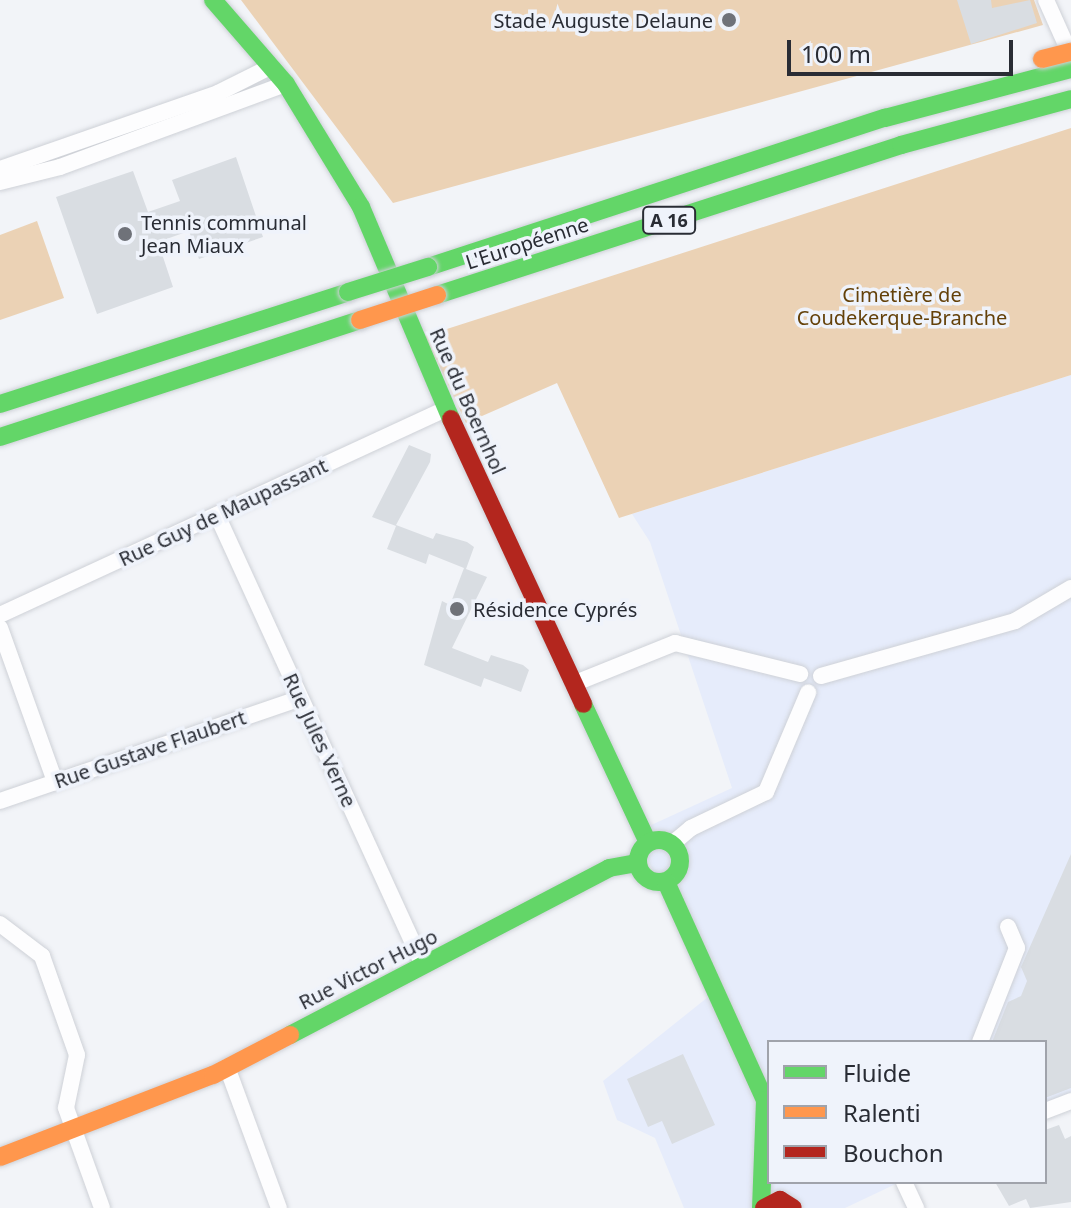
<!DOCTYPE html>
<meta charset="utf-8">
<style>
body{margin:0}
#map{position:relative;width:1071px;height:1208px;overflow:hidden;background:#f2f4f8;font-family:"Noto Sans",sans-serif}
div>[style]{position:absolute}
.built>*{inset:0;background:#e6ecfb}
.green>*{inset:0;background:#ebd2b5}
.building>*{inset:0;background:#d9dde2}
.roads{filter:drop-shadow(0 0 2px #ced1d7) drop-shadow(0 0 2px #ced1d7)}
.street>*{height:16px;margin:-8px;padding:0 8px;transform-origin:8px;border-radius:8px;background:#fdfdfe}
.fast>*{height:18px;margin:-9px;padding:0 9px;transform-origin:9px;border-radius:9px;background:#63d668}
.fast>.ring{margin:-9px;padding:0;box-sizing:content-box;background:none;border:18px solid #63d668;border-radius:50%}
.slow>*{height:18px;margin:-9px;padding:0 9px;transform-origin:9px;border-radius:9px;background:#ff974d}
.jam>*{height:18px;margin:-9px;padding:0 9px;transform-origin:9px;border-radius:9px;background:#b3261e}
.bridges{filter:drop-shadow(0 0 2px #ced1d7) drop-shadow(0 0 2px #ced1d7)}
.fast-bridge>*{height:18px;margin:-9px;padding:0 9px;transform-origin:9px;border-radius:9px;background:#63d668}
.slow-bridge>*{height:18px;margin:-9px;padding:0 9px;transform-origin:9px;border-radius:9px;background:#ff974d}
.dots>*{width:22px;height:22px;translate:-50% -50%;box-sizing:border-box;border:4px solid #eff3fb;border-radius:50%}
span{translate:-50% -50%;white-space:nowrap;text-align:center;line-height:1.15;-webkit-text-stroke:7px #eff3fb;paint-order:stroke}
.shield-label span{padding:2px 6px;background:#eff3fb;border:2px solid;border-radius:6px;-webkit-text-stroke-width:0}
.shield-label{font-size:18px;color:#292c34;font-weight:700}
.poi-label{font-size:20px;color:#292c34}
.right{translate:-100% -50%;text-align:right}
.left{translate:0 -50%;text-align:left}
.street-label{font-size:20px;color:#292c34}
.park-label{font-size:20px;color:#644109}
.legend{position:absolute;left:767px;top:1040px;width:280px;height:144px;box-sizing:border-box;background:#eff3fb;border:2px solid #a0a3ab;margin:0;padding:10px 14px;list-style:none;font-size:24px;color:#292c34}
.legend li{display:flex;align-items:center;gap:16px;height:40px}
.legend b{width:40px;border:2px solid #a0a3ab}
.scale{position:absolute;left:787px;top:40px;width:226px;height:36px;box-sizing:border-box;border:4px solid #292c34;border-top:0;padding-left:10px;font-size:24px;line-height:28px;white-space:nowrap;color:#292c34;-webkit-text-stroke:6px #eff3fb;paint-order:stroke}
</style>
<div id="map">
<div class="built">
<i style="clip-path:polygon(1071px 375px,1071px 1101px,1045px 1113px,1045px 1042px,769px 1042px,769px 1182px,900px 1182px,845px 1208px,684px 1208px,655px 1138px,617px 1120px,603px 1081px,708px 997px,636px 832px,732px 788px,650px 542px,632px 514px)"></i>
</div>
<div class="green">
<i style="clip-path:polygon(241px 0,1034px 0,1043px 25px,393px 203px)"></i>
<i style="clip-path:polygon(1071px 128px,1071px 375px,619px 518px,557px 383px,466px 423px,425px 336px)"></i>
<i style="clip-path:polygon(37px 221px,64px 298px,0 320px,0 235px)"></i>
</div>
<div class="building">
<i style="clip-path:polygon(957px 0,991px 0,992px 8px,1030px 0,1037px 23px,971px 44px)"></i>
<i style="clip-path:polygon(236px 157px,263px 237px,199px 259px,189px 231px,158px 242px,173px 287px,97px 314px,56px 197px,133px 171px,148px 212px,180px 201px,172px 180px)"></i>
<i style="clip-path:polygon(409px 445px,431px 454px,430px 462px,396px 525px,433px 539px,436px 533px,467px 542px,474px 547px,466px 569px,487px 577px,452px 648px,488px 662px,491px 655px,523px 665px,529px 670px,521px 692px,484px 678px,481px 687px,424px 665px,442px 601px,450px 605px,464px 568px,429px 554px,426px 564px,387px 549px,396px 526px,372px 517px)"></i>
<i style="clip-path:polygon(1071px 854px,1071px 1088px,1045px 1098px,1045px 1042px,992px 1042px,1008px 1002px,1021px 996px,1027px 981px,1021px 967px)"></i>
<i style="clip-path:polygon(683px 1054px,715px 1125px,672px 1144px,662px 1121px,648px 1127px,627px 1079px)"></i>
<i style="clip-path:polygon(1059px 1125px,1065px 1139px,1071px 1136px,1071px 1202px,1030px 1208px,1026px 1199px,1009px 1206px,995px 1182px,1045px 1182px,1045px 1130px)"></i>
</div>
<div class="roads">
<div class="street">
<i style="left:1046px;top:0;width:61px;rotate:65.9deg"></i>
<i style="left:0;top:169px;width:231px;rotate:-19.2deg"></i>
<i style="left:218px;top:93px;width:60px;rotate:-26.6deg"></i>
<i style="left:0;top:182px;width:62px;rotate:-14deg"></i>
<i style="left:60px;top:167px;width:241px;rotate:-20.2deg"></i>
<i style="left:217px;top:515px;width:495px;rotate:65.4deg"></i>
<i style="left:0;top:615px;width:493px;rotate:-24.8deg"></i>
<i style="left:0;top:628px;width:164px;rotate:70.3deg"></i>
<i style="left:821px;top:676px;width:202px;rotate:-15.8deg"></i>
<i style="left:1015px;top:621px;width:65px;rotate:-30.5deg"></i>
<i style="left:573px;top:684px;width:110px;rotate:-21.9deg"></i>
<i style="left:675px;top:643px;width:129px;rotate:13.9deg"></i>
<i style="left:0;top:801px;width:317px;rotate:-18.9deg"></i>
<i style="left:672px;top:844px;width:25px;rotate:-40deg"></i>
<i style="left:691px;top:828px;width:83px;rotate:-25.6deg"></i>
<i style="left:766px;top:792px;width:108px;rotate:-67deg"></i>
<i style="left:0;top:924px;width:53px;rotate:37.3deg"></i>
<i style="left:42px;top:956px;width:105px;rotate:70.5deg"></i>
<i style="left:77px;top:1055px;width:54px;rotate:101.7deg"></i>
<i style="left:66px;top:1108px;width:106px;rotate:70.2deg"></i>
<i style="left:980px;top:1042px;width:101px;rotate:-68.5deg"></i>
<i style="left:1017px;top:948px;width:23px;rotate:-113deg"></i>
<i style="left:227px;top:1067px;width:150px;rotate:69.8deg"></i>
<i style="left:1045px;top:1111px;width:28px;rotate:-21deg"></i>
<i style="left:904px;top:1182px;width:29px;rotate:65deg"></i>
</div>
<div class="fast">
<i style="left:213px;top:0;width:111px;rotate:49deg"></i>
<i style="left:286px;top:84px;width:144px;rotate:58.6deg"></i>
<i style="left:361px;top:207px;width:230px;rotate:67deg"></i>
<i style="left:428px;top:267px;width:481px;rotate:-18.1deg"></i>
<i style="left:885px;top:118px;width:192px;rotate:-14.8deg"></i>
<i style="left:437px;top:295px;width:488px;rotate:-17.9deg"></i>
<i style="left:901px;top:145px;width:176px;rotate:-15.1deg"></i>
<i style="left:0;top:404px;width:366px;rotate:-17.8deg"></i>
<i style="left:0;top:437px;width:379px;rotate:-18deg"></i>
<i style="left:583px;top:704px;width:153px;rotate:64.9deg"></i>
<i class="ring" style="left:638px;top:840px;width:24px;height:24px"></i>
<i style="left:666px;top:882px;width:239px;rotate:65.6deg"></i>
<i style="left:765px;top:1100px;width:108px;rotate:92.1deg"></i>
<i style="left:290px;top:1035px;width:360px;rotate:-27.6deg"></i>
<i style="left:609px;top:868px;width:29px;rotate:-10deg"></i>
</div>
<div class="slow">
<i style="left:0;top:1157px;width:228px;rotate:-21.1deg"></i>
<i style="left:213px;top:1075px;width:87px;rotate:-27.5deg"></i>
</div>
<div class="jam">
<i style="left:451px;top:419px;width:314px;rotate:65.1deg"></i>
<i style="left:764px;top:1208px;width:18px;rotate:-27deg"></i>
<i style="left:780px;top:1200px;width:15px;rotate:32deg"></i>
</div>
</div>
<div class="bridges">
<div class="fast-bridge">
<i style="left:348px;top:292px;width:84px;rotate:-17.4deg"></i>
</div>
<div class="slow-bridge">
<i style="left:1042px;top:59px;width:30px;rotate:-14deg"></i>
<i style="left:360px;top:320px;width:81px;rotate:-18deg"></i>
</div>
</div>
<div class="dots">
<i style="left:729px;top:20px;background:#6f7279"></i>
<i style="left:125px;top:234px;background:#6f7279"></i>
<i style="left:457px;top:609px;background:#6f7279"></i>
</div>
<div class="shield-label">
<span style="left:669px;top:220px">A 16</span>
</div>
<div class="poi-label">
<span class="right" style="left:713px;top:20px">Stade Auguste Delaune</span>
<span class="left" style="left:141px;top:234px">Tennis communal<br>Jean Miaux</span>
<span class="left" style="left:473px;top:609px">Résidence Cyprés</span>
</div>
<div class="street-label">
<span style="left:527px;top:243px;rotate:-18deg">L'Européenne</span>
<span style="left:468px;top:401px;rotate:66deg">Rue du Boernhol</span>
<span style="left:223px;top:512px;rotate:-25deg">Rue Guy de Maupassant</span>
<span style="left:320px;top:740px;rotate:65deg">Rue Jules Verne</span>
<span style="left:150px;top:749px;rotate:-19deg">Rue Gustave Flaubert</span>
<span style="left:368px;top:969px;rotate:-27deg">Rue Victor Hugo</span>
</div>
<div class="park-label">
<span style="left:902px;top:306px">Cimetière de<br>Coudekerque-Branche</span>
</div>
<ul class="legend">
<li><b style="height:10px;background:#63d668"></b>Fluide</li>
<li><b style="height:10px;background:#ff974d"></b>Ralenti</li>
<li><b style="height:10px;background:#b3261e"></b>Bouchon</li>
</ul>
<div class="scale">100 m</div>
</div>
